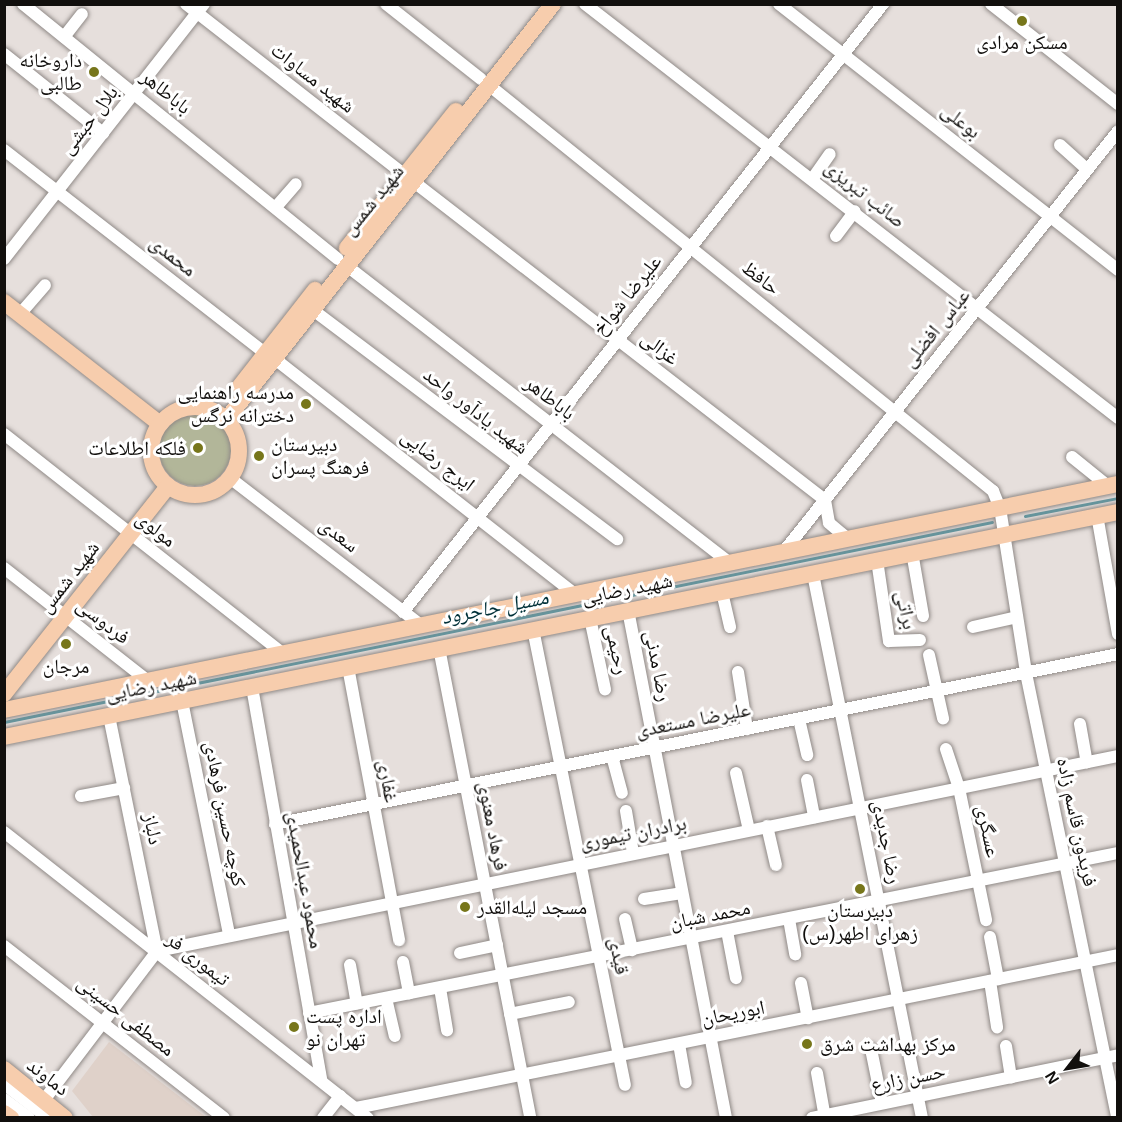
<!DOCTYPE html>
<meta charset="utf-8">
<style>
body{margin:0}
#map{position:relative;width:1122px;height:1122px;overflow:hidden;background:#e6dfdc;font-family:Helvetica,"Noto Naskh Arabic",sans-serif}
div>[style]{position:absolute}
.built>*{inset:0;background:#dfd1c9}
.green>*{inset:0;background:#b2b699}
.round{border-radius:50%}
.stream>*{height:3px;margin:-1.5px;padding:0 1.5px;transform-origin:1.5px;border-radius:1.5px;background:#63959e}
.roads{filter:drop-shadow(0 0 2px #908a87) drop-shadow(0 0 2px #908a87)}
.minor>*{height:12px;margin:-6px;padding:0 6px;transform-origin:6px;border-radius:6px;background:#fff}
.major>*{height:16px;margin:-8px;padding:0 8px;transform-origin:8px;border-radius:8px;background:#f7cdad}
.major>.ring{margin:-8px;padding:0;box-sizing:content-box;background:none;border:16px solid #f7cdad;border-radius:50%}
.dots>*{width:16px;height:16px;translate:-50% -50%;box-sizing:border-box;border:3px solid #fff;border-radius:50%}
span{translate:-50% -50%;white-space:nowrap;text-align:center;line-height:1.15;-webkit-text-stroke:6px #fff;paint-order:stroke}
.poi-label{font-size:20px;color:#110f0d}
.right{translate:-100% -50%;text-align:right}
.left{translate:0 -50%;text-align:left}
.street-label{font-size:20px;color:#110f0d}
.water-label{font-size:21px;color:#003038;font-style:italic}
.frame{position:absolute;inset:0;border:6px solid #110f0d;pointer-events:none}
.north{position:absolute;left:1038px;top:1038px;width:60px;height:60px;-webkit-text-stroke:4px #fff;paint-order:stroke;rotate:239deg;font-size:16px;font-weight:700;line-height:24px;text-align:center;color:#110f0d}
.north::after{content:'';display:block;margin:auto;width:21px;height:27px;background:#110f0d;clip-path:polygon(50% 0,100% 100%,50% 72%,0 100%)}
</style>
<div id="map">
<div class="built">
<i style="clip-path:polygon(109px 1042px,206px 1117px,93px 1117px,72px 1091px)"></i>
</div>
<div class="green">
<i class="round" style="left:159px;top:414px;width:72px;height:72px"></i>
</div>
<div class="stream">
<i style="left:1025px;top:516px;width:95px;rotate:-11deg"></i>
<i style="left:4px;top:722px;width:1008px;rotate:-11.44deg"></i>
</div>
<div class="roads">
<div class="minor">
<i style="left:23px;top:4px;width:405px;rotate:39deg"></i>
<i style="left:186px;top:4px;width:278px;rotate:38deg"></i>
<i style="left:386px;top:4px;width:121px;rotate:38.3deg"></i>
<i style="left:585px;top:4px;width:675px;rotate:37.84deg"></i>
<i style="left:779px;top:4px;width:431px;rotate:38.1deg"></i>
<i style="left:991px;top:4px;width:162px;rotate:38.2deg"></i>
<i style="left:64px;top:37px;width:29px;rotate:-52deg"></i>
<i style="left:4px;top:54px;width:127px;rotate:38.6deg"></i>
<i style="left:490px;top:86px;width:646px;rotate:38.84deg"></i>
<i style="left:993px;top:491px;width:18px;rotate:68deg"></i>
<i style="left:1000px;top:508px;width:167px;rotate:81deg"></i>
<i style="left:1026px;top:673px;width:454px;rotate:78.4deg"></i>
<i style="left:1060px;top:145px;width:36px;rotate:42deg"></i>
<i style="left:4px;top:150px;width:331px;rotate:37.9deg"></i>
<i style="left:813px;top:178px;width:29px;rotate:-55deg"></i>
<i style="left:414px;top:182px;width:520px;rotate:37.73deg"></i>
<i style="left:825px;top:500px;width:23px;rotate:80deg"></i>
<i style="left:829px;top:523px;width:23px;rotate:40deg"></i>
<i style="left:276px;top:207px;width:30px;rotate:-49deg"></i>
<i style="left:836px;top:236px;width:31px;rotate:-53deg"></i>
<i style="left:4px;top:259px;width:324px;rotate:-51.9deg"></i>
<i style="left:347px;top:266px;width:483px;rotate:37.8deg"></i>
<i style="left:313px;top:310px;width:381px;rotate:37deg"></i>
<i style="left:20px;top:314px;width:38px;rotate:-49deg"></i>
<i style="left:275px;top:359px;width:381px;rotate:38.1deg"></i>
<i style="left:4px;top:434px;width:356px;rotate:38.2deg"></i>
<i style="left:1072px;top:457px;width:46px;rotate:38.9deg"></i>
<i style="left:230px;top:478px;width:242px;rotate:37.6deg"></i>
<i style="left:1097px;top:515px;width:121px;rotate:80deg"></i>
<i style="left:785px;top:550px;width:535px;rotate:-51.52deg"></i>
<i style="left:912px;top:552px;width:65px;rotate:80.2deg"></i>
<i style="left:877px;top:560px;width:82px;rotate:81.6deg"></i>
<i style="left:889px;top:641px;width:31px;rotate:-2deg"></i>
<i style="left:4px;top:568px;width:183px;rotate:38.1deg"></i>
<i style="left:813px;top:574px;width:555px;rotate:78.67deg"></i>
<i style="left:722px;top:592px;width:36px;rotate:77deg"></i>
<i style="left:628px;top:610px;width:517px;rotate:79.08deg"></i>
<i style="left:403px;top:612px;width:775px;rotate:-51.71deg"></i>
<i style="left:590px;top:618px;width:73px;rotate:78.1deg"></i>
<i style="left:973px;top:627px;width:45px;rotate:-12.8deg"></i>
<i style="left:533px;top:629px;width:465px;rotate:78.6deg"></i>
<i style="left:439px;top:648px;width:479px;rotate:79deg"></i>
<i style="left:929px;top:655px;width:65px;rotate:77.5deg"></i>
<i style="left:348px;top:667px;width:278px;rotate:79.4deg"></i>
<i style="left:738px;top:672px;width:58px;rotate:81deg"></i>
<i style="left:252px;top:687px;width:399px;rotate:80deg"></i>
<i style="left:182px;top:701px;width:239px;rotate:78.6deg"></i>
<i style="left:109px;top:716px;width:240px;rotate:78.5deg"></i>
<i style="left:799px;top:719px;width:37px;rotate:77deg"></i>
<i style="left:1080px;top:724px;width:39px;rotate:80deg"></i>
<i style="left:946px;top:749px;width:41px;rotate:71.6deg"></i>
<i style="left:959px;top:788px;width:135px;rotate:78.4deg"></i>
<i style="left:612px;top:756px;width:38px;rotate:75deg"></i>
<i style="left:736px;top:773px;width:58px;rotate:77.2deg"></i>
<i style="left:807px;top:780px;width:38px;rotate:79deg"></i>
<i style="left:81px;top:796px;width:44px;rotate:-10.5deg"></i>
<i style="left:626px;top:811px;width:43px;rotate:80.5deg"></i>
<i style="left:275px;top:824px;width:860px;rotate:-11.4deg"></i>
<i style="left:767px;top:826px;width:40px;rotate:77deg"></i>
<i style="left:4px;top:832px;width:463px;rotate:38.2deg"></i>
<i style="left:644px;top:899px;width:38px;rotate:-9deg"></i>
<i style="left:625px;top:919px;width:32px;rotate:77deg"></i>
<i style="left:789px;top:919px;width:36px;rotate:80deg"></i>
<i style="left:727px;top:931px;width:48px;rotate:79.2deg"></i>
<i style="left:990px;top:937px;width:43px;rotate:79.2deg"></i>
<i style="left:4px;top:946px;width:279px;rotate:38deg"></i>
<i style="left:157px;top:951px;width:981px;rotate:-11.47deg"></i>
<i style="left:460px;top:953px;width:38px;rotate:-12deg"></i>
<i style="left:403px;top:962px;width:32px;rotate:79deg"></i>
<i style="left:350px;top:965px;width:39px;rotate:80deg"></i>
<i style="left:990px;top:981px;width:47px;rotate:81.3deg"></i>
<i style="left:801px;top:983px;width:36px;rotate:79deg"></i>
<i style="left:440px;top:988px;width:43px;rotate:80.5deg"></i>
<i style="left:386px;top:998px;width:39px;rotate:77deg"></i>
<i style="left:309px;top:1013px;width:825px;rotate:-11.19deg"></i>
<i style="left:510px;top:1014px;width:60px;rotate:-11.5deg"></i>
<i style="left:679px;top:1044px;width:39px;rotate:80deg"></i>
<i style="left:1006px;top:1046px;width:32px;rotate:81deg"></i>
<i style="left:871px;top:1049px;width:55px;rotate:78.5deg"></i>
<i style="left:817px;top:1073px;width:46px;rotate:79.9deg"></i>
<i style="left:4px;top:1084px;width:56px;rotate:37.7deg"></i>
<i style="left:4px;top:1099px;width:31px;rotate:37deg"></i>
<i style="left:44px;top:1100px;width:187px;rotate:-52.8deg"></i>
<i style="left:356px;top:1108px;width:777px;rotate:-11.35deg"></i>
<i style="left:323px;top:1118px;width:28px;rotate:-52deg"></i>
<i style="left:812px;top:1118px;width:312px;rotate:-11.6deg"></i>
</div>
<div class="major">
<i style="left:347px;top:248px;width:175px;rotate:-51.5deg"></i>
<i style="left:4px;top:302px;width:198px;rotate:38deg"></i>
<i style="left:240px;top:386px;width:122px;rotate:-52deg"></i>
<i class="ring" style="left:151px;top:407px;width:72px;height:72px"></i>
<i style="left:226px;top:420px;width:529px;rotate:-51.83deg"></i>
<i style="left:4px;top:694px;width:265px;rotate:-51.7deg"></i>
<i style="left:4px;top:710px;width:1137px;rotate:-11.47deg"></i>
<i style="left:4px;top:737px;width:1136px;rotate:-11.42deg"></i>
<i style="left:4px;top:1069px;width:78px;rotate:38.8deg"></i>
<i style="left:4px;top:1113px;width:9px;rotate:36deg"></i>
</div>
</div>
<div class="dots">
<i style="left:1022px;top:21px;background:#77761b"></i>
<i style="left:94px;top:72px;background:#77761b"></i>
<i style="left:306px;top:404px;background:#77761b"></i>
<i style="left:198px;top:448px;background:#77761b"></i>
<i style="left:259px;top:456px;background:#77761b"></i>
<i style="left:66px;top:644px;background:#77761b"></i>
<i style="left:860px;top:889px;background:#77761b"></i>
<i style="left:465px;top:907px;background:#77761b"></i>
<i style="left:294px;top:1027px;background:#77761b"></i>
<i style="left:807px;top:1044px;background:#77761b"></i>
</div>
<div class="poi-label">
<span style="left:1022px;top:42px">مسکن مرادی</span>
<span class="right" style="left:82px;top:72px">داروخانه<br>طالبی</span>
<span class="right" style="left:294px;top:404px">مدرسه راهنمایی<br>دخترانه نرگس</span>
<span class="left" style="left:271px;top:456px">دبیرستان<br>فرهنگ پسران</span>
<span class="right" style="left:186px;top:448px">فلکه اطلاعات</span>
<span style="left:66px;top:666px">مرجان</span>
<span class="left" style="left:477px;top:907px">مسجد لیله‌القدر</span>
<span style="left:860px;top:922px">دبیرستان<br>زهرای اطهر(س)</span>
<span class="left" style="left:306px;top:1028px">اداره پست<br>تهران نو</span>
<span class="left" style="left:820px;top:1044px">مرکز بهداشت شرق</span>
</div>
<div class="street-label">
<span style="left:313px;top:78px;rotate:38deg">شهید مساوات</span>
<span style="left:166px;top:92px;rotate:39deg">باباطاهر</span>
<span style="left:89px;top:120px;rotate:-52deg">بلال حبشی</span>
<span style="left:961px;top:121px;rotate:38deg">بوعلی</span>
<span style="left:865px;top:194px;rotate:38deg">صائب تبریزی</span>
<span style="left:373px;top:200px;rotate:-51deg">شهید شمس</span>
<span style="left:173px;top:256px;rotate:38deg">محمدی</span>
<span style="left:761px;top:278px;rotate:38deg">حافظ</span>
<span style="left:627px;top:295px;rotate:-51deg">علیرضا شواخ</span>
<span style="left:936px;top:328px;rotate:-51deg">عباس افضلی</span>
<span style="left:660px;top:348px;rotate:38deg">غزالی</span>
<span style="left:550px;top:398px;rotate:38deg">باباطاهر</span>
<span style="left:476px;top:411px;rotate:38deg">شهید یادآور واحد</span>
<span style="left:438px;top:460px;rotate:38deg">ایرج رضایی</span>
<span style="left:156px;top:529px;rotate:38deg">مولوی</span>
<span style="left:339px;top:535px;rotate:38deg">سعدی</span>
<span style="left:69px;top:577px;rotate:-52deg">شهید شمس</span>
<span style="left:627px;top:589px;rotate:-11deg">شهید رضایی</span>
<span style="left:906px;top:610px;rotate:78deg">براتی</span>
<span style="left:103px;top:621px;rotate:38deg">فردوسی</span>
<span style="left:617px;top:650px;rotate:78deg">رحیمی</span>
<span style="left:658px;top:666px;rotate:79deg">رضا مدنی</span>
<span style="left:151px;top:686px;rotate:-11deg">شهید رضایی</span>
<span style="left:693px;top:720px;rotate:-11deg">علیرضا مستعدی</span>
<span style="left:388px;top:781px;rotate:80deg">غفاری</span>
<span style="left:225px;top:814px;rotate:79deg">کوچه حسین فرهادی</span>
<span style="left:1077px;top:822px;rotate:78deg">فریدون قاسم زاده</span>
<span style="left:493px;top:826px;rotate:79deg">فرهاد معنوی</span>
<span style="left:153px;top:829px;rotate:79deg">دلباز</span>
<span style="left:988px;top:831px;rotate:78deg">عسگری</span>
<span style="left:633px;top:833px;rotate:-11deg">برادران تیموری</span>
<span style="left:887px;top:842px;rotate:79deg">رضا جدیدی</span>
<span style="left:305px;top:880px;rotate:80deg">محمود عبدالحمیدی</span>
<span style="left:710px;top:915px;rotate:-11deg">محمد شبان</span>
<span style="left:619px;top:956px;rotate:79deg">قیدی</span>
<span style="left:198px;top:959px;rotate:38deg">تیموری فر</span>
<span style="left:733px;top:1013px;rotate:-11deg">ابوریحان</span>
<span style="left:126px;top:1016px;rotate:38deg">مصطفی حسینی</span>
<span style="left:48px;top:1077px;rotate:38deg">دماوند</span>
<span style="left:908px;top:1078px;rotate:-11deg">حسن زارع</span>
</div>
<div class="water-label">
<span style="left:495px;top:607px;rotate:-11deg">مسیل جاجرود</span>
</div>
<div class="frame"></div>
<div class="north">N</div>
</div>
